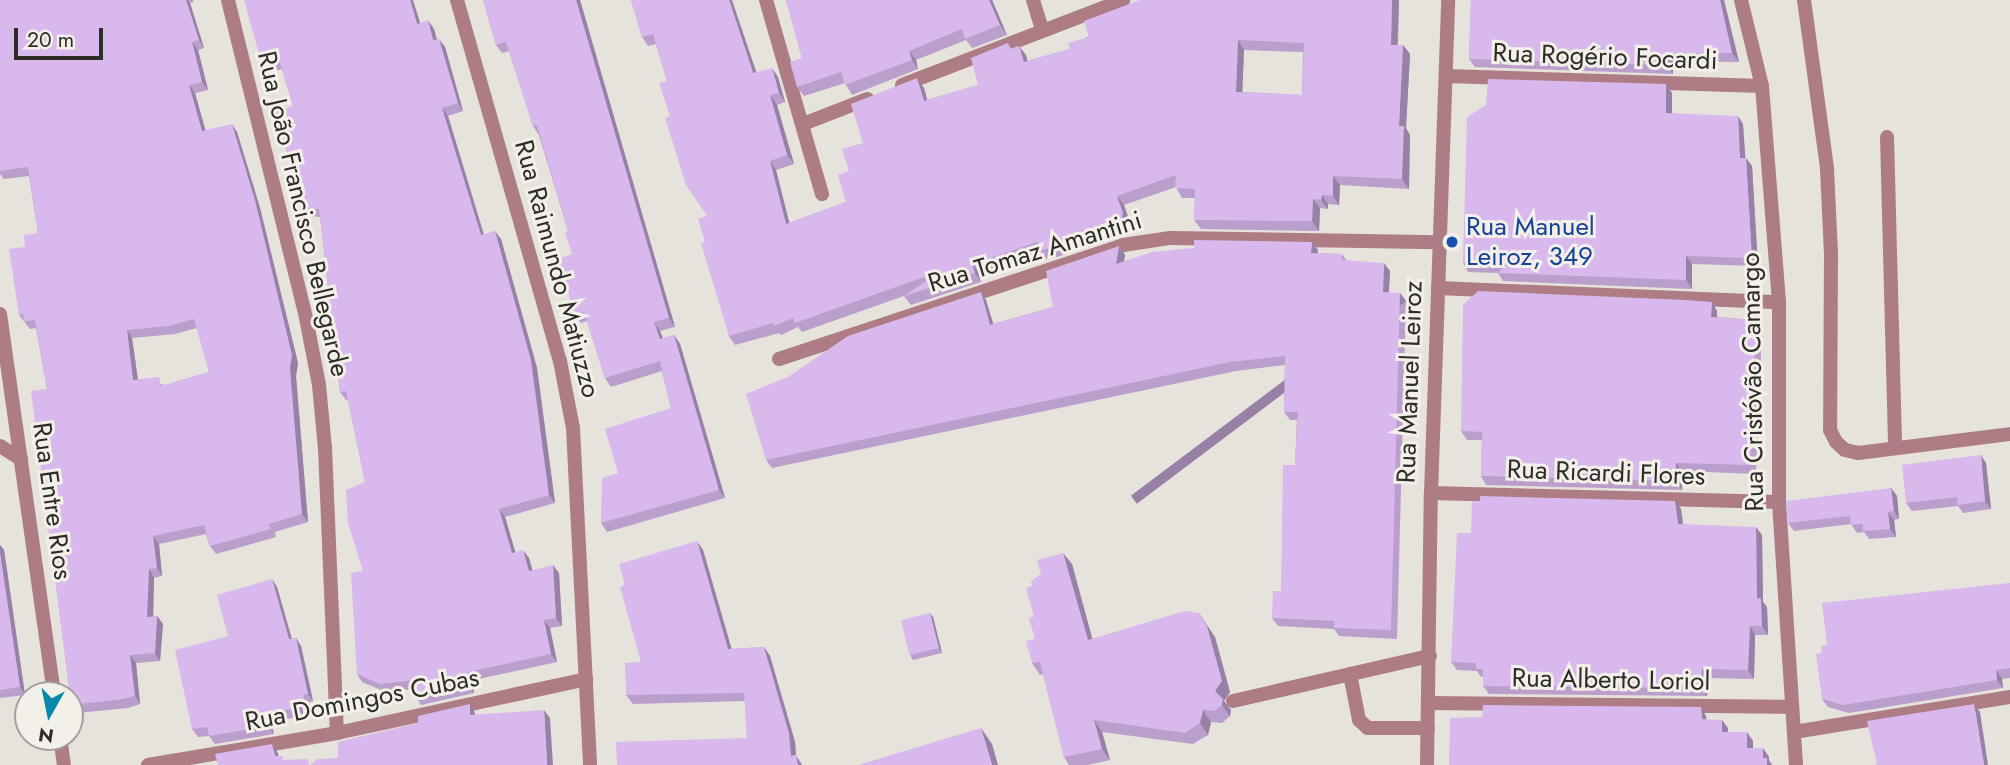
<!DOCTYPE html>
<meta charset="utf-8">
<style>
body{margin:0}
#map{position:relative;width:2010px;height:765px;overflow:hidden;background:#e6e2dc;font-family:Jost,sans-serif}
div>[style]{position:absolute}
.service>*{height:14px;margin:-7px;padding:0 7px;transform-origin:7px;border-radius:7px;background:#ad7c85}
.minor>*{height:14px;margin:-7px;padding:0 7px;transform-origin:7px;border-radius:7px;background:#ad7c85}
.tertiary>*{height:14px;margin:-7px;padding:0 7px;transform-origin:7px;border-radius:7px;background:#ad7c85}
.wall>*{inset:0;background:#ba9ecc}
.shaded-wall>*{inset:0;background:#9781a6;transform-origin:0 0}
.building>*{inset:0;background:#d8b8ed;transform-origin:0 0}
.dots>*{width:19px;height:19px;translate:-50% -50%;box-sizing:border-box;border:4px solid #f3efe9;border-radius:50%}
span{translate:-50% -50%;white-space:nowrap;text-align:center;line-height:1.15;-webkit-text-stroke:6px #f3efe9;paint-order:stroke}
.street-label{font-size:26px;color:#2d2c29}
.transit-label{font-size:26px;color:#164399}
.left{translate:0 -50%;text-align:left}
.north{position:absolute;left:14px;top:681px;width:70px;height:70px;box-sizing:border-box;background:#f3efe9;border:2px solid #a4a19c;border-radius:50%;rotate:189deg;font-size:19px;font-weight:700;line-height:28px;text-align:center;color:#2d2c29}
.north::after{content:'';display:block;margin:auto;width:24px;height:32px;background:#0689aa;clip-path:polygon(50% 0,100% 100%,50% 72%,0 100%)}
.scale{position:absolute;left:14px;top:28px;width:89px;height:32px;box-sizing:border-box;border:4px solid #2d2c29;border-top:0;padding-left:9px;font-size:21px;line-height:24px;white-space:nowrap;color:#2d2c29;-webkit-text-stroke:5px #f3efe9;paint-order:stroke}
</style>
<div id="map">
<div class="service">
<i style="left:1350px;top:674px;width:47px;rotate:78.9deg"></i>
<i style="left:1359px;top:720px;width:12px;rotate:42deg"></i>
<i style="left:1368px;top:728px;width:60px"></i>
<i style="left:1233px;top:701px;width:202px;rotate:-12.9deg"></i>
</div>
<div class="minor">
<i style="left:228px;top:0;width:327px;rotate:76.2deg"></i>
<i style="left:306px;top:318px;width:68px;rotate:79deg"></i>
<i style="left:319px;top:385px;width:63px;rotate:84.6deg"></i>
<i style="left:325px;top:448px;width:285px;rotate:87.6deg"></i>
<i style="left:457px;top:0;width:375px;rotate:74.1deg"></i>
<i style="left:560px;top:361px;width:68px;rotate:79deg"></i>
<i style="left:573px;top:428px;width:337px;rotate:87.1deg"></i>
<i style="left:766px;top:0;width:202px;rotate:73.9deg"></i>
<i style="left:1033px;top:0;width:31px;rotate:73deg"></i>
<i style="left:1741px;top:0;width:89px;rotate:76.3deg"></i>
<i style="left:1762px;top:86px;width:217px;rotate:85.5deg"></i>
<i style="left:1779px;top:302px;width:200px;rotate:90deg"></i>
<i style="left:1779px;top:502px;width:264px;rotate:86.3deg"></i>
<i style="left:1804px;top:0;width:171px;rotate:82.2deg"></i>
<i style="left:1827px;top:169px;width:84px;rotate:87.3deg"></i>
<i style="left:1831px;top:253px;width:177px;rotate:90.3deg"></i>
<i style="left:1830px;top:430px;width:13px;rotate:63deg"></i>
<i style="left:1836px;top:442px;width:12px;rotate:42deg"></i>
<i style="left:1845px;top:450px;width:13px;rotate:13deg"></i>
<i style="left:1858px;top:453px;width:153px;rotate:-7.1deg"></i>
<i style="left:1446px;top:76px;width:316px;rotate:1.8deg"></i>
<i style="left:902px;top:85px;width:237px;rotate:-21deg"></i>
<i style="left:803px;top:124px;width:69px;rotate:-21.3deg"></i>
<i style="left:1887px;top:137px;width:311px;rotate:88.5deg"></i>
<i style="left:1438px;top:288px;width:341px;rotate:2.4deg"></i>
<i style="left:779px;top:359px;width:362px;rotate:-18.3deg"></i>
<i style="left:1123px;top:245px;width:48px;rotate:-8.5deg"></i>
<i style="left:1170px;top:238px;width:269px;rotate:0.9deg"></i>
<i style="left:0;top:446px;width:25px;rotate:32deg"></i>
<i style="left:1431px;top:493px;width:348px;rotate:1.5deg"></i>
<i style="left:1429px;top:703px;width:363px;rotate:0.6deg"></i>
<i style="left:1794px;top:732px;width:219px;rotate:-9.2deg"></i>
<i style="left:148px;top:765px;width:192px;rotate:-9.6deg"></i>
<i style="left:337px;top:733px;width:255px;rotate:-12.2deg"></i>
<i style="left:1427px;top:765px;width:272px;rotate:-89.2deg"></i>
<i style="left:1431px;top:493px;width:493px;rotate:-88deg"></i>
</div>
<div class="tertiary">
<i style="left:0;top:314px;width:385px;rotate:81.9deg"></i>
<i style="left:60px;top:737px;width:28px;rotate:82deg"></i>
</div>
<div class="wall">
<i style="clip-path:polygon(evenodd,0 0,193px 0,194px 2px,190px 3px,204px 48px,198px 50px,208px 90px,195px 93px,205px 130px,237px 132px,260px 208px,298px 363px,296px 376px,308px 522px,275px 532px,276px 537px,216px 554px,210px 546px,206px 534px,159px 544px,162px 576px,154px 578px,153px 616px,157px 616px,163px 624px,160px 661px,136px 663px,140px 704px,128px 708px,77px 713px,71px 705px,47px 389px,36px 328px,30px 329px,19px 315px,25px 247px,38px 233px,29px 176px,4px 179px,0 174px,0 0,197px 328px,209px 372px,165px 385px,138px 379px,132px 338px,175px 334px,197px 328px)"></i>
<i style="clip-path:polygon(483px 0,580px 0,675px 327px,660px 331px,663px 338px,674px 335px,680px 344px,725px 498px,607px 532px,601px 523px,618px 473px,671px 408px,662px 371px,611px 387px,605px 378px,587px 321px,581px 323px,575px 315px,572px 254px,568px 231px,539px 135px,533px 126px,509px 51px,502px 53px,496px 45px)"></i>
<i style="clip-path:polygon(evenodd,631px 0,756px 72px,778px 77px,785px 102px,777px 105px,794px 164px,776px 170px,789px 223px,846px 202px,849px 171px,863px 143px,924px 88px,927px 100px,978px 85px,1008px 43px,1012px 49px,1026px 55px,1027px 61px,1070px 49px,1140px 0,1399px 0,1398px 45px,1403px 45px,1410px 54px,1406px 128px,1410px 135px,1409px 189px,1340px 185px,1339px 205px,1328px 204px,1328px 209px,1320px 208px,1319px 231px,1201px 229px,1194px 220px,1195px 198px,1182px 198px,1176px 187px,1124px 205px,1130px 223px,1128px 235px,1047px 260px,1041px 252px,979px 273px,981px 282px,911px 305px,904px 296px,802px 332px,798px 327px,781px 335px,779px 333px,735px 345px,729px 336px,705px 242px,707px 216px,670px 116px,667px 81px,656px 44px,648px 46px,642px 37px,631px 0,1244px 50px,1303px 52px,1302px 95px,1242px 92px,1244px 50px)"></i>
<i style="clip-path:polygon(786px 0,992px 0,1007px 35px,972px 48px,966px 40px,916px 60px,918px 69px,852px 95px,845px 83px,804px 96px,797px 87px,802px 58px)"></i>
<i style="clip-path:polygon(1471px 0,1724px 0,1739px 62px,1673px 61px,1673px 74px,1475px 67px,1469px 59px)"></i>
<i style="clip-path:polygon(420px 23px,434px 29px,437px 39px,445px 47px,463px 111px,448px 116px,484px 234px,501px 239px,537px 368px,555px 503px,505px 517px,515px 552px,529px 558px,532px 570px,559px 573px,562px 626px,550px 628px,557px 662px,474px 680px,474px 693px,421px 705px,416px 697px,415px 689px,386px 692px,362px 682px,357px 674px,363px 571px,365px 482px,348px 400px,346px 400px,340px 392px,320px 217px,308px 216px,303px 208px,293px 106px,282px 69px,268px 73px,262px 65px)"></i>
<i style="clip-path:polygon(1666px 84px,1672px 93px,1672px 113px,1743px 124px,1745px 158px,1752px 166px,1758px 266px,1692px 264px,1692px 289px,1503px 281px,1498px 273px,1468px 272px,1463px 263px)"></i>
<i style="clip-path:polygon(1312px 242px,1318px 250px,1317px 253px,1342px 254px,1347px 261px,1390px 271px,1389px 293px,1406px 301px,1397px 639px,1339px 636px,1334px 629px,1278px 626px,1272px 618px,1281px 591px,1295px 465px,1297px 420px,1290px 420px,1284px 412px,1285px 365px,1236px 371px,772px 468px,766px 460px,986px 300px,993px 324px,1053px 307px,1119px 246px,1125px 255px,1124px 261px)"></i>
<i style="clip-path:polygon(1712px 302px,1717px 311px,1717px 317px,1756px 320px,1762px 328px,1756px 474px,1682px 471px,1682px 490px,1486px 485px,1481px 476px,1482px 440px,1467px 440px,1461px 431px)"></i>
<i style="clip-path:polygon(1986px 463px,1991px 509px,1963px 513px,1958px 506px,1912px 511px,1906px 503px)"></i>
<i style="clip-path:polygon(1891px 488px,1897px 496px,1899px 519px,1894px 520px,1896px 537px,1869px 539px,1864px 532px,1857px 533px,1851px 524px,1794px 531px,1788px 523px)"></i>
<i style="clip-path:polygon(1681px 509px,1683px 524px,1762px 535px,1763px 602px,1767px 607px,1768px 635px,1755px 635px,1754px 679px,1708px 678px,1707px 696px,1489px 694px,1483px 686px,1483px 677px,1481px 677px,1477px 671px,1457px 670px,1451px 662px)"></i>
<i style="clip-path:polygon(0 545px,4px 550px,25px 695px,0 698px)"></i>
<i style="clip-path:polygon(703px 550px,731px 649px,764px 647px,770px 656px,795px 742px,796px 756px,802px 764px,747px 738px,745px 701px,633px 704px,626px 695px,641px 662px,625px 585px)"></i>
<i style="clip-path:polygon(1072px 564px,1092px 639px,1215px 637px,1230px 692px,1224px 701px,1231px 710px,1230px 716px,1222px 723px,1211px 722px,1208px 735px,1193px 744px,1102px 732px,1110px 760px,1088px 765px,1069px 765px,1064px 757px,1043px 674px,1040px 675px,1032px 663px,1035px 639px,1032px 586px)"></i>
<i style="clip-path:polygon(2010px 583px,2010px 678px,2002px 679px,2003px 688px,1849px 713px,1828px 707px,1822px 699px,1827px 645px)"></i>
<i style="clip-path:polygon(277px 587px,292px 639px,296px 638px,301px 646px,313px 701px,308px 703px,310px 707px,302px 709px,304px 716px,271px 722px,274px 734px,215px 744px,209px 736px,198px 737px,192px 729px,228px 636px)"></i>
<i style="clip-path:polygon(933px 617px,942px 653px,913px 660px,910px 655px)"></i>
</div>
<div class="shaded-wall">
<i style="clip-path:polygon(186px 0,188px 0,190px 3px,204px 48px,199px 40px)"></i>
<i style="clip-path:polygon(410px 0,413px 0,423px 32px,417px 24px)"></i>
<i style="clip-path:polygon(576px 0,580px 0,675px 327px,669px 318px)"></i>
<i style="clip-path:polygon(729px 0,732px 0,760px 83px,753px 73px)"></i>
<i style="clip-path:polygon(989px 0,992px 0,1007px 35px,1000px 25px)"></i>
<i style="clip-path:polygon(1392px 0,1399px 0,1397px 54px,1391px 45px)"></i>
<i style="clip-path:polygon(1720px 0,1724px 0,1739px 62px,1732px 53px)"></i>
<i style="clip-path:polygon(428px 20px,434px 29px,439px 48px,433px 40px)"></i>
<i style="clip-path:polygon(439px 39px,445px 47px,463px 111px,458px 103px)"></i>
<i style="clip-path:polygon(1238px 40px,1244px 50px,1242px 101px,1236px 92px)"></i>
<i style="clip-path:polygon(192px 42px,198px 50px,208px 90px,202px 82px)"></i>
<i style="clip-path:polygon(1403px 45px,1410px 54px,1406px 128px,1410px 135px,1409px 189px,1402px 179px,1399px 126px)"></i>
<i style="clip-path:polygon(1019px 46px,1026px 55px,1030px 71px,1024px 62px)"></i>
<i style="clip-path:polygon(909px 51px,916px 60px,918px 69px,912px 60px)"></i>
<i style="clip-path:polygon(1667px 53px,1673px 61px,1673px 74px,1666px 65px)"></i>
<i style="clip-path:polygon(772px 68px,778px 77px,785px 102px,779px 93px)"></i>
<i style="clip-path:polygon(917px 78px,924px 88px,930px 110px,924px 101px)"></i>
<i style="clip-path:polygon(1666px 84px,1672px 93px,1672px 121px,1666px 113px)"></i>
<i style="clip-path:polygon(189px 85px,195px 93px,208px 139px,202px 131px)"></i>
<i style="clip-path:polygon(770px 95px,777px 105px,794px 164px,787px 155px)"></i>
<i style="clip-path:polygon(442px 108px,448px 116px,486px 243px,481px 235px)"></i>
<i style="clip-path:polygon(1738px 116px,1743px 124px,1746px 167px,1740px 158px)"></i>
<i style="clip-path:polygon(232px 124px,237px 132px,260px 208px,298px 363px,296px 376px,308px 522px,302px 514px)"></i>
<i style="clip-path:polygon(1746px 158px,1752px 166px,1758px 266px,1752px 258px)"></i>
<i style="clip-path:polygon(770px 161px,776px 170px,792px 233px,786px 224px)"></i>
<i style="clip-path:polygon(1333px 176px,1340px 185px,1339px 205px,1333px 196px)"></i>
<i style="clip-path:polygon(1322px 195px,1328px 204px,1328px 209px,1321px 200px)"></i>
<i style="clip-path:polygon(1117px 196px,1124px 205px,1130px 223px,1128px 235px,1121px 225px)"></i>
<i style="clip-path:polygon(1313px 199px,1320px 208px,1319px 231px,1312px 221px)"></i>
<i style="clip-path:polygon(495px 231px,501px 239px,537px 368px,555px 503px,549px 495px)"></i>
<i style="clip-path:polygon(1312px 242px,1318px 250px,1317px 261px,1311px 253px)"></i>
<i style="clip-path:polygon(1119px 246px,1125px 255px,1122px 272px,1116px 264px)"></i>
<i style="clip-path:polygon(1686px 256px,1692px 264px,1692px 289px,1686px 280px)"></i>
<i style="clip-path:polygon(1384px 263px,1390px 271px,1388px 301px,1383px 292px)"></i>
<i style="clip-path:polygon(972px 264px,979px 273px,981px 282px,975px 273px)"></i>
<i style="clip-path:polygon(981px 292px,986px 300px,996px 333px,990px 325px)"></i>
<i style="left:1400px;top:293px;width:10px;height:337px;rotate:53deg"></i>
<i style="clip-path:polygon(1712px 302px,1717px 311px,1717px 325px,1711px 317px)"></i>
<i style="left:1756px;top:320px;width:10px;height:145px;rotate:53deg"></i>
<i style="clip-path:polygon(654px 322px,660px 331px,666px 347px,660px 339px)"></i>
<i style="clip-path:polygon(127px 330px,132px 338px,139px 388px,133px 380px)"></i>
<i style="clip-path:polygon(674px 335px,680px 344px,725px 498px,719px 490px)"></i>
<i style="clip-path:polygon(1981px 455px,1986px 463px,1991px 509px,1985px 501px)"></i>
<i style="clip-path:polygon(1676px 463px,1682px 471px,1682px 490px,1676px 481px)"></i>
<i style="clip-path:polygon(1891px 488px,1897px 496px,1899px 519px,1894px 511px)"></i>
<i style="clip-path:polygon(1675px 501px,1681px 509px,1684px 532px,1678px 524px)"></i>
<i style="clip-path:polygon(499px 509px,505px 517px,518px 561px,512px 553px)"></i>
<i style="clip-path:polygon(1888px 512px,1894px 520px,1896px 537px,1890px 529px)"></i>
<i style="clip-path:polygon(1756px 527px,1762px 535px,1763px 602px,1767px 607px,1768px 635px,1762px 626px,1757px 598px)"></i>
<i style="clip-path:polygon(153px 536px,159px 544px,162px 576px,157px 568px)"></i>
<i style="clip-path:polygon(697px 541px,703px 550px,734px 657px,728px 649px)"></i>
<i style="clip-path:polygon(0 545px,4px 550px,25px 695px,20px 687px,0 553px)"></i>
<i style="clip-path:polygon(523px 550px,529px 558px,535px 579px,529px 571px)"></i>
<i style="clip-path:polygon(1063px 553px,1072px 564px,1096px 652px,1088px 640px)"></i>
<i style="clip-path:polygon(553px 565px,559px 573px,562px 626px,556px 618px)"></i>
<i style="clip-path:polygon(149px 569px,154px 578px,153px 625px,147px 617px)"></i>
<i style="clip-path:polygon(272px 579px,277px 587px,294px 647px,289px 639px)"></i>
<i style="clip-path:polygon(930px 613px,933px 617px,942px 653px,939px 648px)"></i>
<i style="clip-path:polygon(1199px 613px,1215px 637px,1230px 692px,1224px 701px,1231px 710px,1230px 716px,1222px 705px,1215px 691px)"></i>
<i style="clip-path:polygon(157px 616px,163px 624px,160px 661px,155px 653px)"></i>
<i style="clip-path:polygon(544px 620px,550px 628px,557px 662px,551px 654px)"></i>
<i style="clip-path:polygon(1750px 626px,1755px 635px,1754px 679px,1748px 670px)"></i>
<i style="clip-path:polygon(296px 638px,301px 646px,313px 701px,308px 694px)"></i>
<i style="clip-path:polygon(764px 647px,770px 656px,795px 742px,796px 756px,802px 765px,798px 765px,791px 756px)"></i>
<i style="clip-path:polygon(130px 655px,136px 663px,140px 704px,135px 696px)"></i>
<i style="clip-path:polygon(1702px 669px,1708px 678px,1707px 696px,1701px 688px)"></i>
<i style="clip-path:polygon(1996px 670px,2002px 679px,2003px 688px,1997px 680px)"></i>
<i style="clip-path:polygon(468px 672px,474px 680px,474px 693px,469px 685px)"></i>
<i style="clip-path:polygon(296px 701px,302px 709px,304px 716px,298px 708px)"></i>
<i style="clip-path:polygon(470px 704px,475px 713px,476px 723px,470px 715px)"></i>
<i style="clip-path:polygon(1974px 704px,1980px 712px,1988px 765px,1984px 765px)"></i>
<i style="clip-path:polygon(1701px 707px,1706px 716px,1708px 728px,1702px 719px)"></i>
<i style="clip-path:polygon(544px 710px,550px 718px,553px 765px,547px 765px)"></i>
<i style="clip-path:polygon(1203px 710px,1211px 722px,1208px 735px,1200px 723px)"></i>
<i style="clip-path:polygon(265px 714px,271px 722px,274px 734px,268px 726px)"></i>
<i style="clip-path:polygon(1094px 720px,1102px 732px,1110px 760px,1102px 749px)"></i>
<i style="clip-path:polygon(1722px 720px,1728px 728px,1728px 741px,1722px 732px)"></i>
<i style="clip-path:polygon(981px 728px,992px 744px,998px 765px,992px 765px)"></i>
<i style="clip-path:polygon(1747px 732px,1753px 741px,1753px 757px,1747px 748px)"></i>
<i style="clip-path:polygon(272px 744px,278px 753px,280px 765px,275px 756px)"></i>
<i style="clip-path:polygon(1763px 748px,1769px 757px,1769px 760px,1772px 765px,1767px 765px,1763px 758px)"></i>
</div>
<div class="building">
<i style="clip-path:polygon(evenodd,0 0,186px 0,199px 40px,192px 42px,202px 82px,189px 85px,202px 131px,232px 124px,255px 200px,292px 355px,290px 368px,302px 514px,269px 524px,271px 529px,210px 546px,204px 525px,153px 536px,157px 568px,149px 569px,147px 617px,157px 616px,155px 653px,130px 655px,135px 696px,123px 699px,71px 705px,31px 391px,47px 389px,35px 320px,24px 321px,23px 314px,19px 315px,9px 249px,25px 247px,24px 235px,38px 233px,28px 167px,0 171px,0 0,194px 319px,209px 372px,161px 386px,159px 377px,133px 380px,127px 330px,169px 326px,194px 319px)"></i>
<i style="clip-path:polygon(244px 0,410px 0,417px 24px,428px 20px,433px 40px,439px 39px,458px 103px,442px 108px,481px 235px,495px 231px,531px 360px,549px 495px,499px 509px,512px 553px,523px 550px,529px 571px,553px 565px,556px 618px,544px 620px,551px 654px,468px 672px,469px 685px,416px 697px,414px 680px,380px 684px,357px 674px,351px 573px,363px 571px,348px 523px,346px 490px,365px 482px,346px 391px,340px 392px,319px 209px,303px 208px,275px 112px,293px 106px,279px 60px,262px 65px)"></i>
<i style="clip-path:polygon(483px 0,576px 0,669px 318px,654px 322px,660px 339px,674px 335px,719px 490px,601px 523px,602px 478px,618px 473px,605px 429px,671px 408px,660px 361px,605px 378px,584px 312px,575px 315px,558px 259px,572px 254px,565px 232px,568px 231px,537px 125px,533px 126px,506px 42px,496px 45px)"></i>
<i style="clip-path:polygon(evenodd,631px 0,729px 0,753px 73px,772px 68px,779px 93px,770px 95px,787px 155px,770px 161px,786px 224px,846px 202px,838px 175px,849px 171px,842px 149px,863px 143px,851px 104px,917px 78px,924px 101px,978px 85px,971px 58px,1008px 43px,1010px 49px,1019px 46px,1024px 62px,1070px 49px,1068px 43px,1089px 37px,1084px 21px,1140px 0,1392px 0,1391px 45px,1403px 45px,1399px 126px,1404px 126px,1402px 179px,1333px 176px,1333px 196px,1322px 195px,1321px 200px,1313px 199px,1312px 221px,1194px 220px,1195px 189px,1175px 188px,1176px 175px,1117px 196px,1123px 213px,1121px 225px,1040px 251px,1038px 242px,972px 264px,975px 273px,904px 296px,926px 281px,924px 277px,795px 323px,793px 318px,774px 326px,773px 323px,729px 336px,701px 243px,705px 242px,698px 219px,707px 216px,686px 185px,665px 118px,670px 116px,659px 83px,667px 81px,653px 34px,642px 37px,631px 0,1238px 40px,1304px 43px,1302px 95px,1236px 92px,1238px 40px)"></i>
<i style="clip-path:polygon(786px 0,989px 0,1000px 25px,965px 39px,962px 29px,909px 51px,912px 60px,845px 85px,841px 72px,797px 87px,790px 62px,802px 58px)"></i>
<i style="clip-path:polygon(1471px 0,1720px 0,1732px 53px,1667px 53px,1666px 65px,1469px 59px)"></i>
<i style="clip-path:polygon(1488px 79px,1666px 84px,1666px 113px,1738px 116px,1740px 158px,1746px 158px,1752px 258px,1686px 256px,1686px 280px,1498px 273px,1506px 265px,1463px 263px,1467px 117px,1486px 105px)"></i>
<i style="clip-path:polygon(1194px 240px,1312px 242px,1311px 253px,1342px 254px,1342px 260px,1384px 263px,1383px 292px,1400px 293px,1391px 630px,1334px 628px,1334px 621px,1272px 618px,1273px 591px,1281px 591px,1283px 465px,1295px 465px,1298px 412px,1284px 412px,1285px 356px,1230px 362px,766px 460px,746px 394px,788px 377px,848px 336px,981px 292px,990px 325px,1053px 307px,1046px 271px,1119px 246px,1116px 264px,1152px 252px,1194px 248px)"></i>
<i style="clip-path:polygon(1478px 291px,1686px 300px,1712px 302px,1711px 317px,1756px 320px,1750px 465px,1676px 463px,1676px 481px,1481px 476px,1482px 432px,1461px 431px,1463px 305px)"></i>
<i style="clip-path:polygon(1981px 455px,1985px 501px,1958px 505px,1957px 497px,1906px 503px,1902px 465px)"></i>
<i style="clip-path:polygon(1891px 488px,1894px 511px,1888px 512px,1890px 529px,1863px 531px,1863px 524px,1851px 525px,1850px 516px,1788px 523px,1786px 501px)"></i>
<i style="clip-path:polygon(1480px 496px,1675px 501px,1678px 524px,1756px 527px,1757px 598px,1761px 599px,1762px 626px,1750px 626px,1748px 670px,1702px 669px,1701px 688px,1483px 686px,1483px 669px,1476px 669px,1476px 663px,1451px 662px,1457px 533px,1471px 533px,1472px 501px,1480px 502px)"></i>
<i style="clip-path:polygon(697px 541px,728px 649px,764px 647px,789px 733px,791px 756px,796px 755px,798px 765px,617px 765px,616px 742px,747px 738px,744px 693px,626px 695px,625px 663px,641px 662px,620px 587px,625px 585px,619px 564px)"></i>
<i style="clip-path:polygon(0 553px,20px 687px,0 690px)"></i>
<i style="clip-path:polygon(1063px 553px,1088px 640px,1185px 611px,1199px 613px,1207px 626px,1222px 681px,1215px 691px,1223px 699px,1222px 705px,1214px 711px,1203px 710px,1200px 723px,1185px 733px,1094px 720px,1102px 749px,1064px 757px,1040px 662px,1032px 663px,1026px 641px,1035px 639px,1029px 618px,1034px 617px,1026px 588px,1032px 586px,1031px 581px,1041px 574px,1037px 560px)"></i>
<i style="clip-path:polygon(272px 579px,289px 639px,296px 638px,308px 694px,303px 695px,304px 699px,296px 701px,298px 708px,265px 714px,268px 726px,209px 736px,207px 727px,192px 729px,175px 650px,228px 636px,217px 595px)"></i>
<i style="clip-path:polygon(2010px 583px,2010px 668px,1996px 670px,1997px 680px,1843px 705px,1822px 699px,1816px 654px,1822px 653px,1821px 646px,1827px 645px,1822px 603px)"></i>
<i style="left:930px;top:613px;width:36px;height:30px;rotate:76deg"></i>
<i style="clip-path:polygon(470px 704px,470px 715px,544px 710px,547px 765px,310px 765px,318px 759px,338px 758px,338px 742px,418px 723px,418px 716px)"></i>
<i style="clip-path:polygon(1974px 704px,1984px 765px,1874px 765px,1877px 764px,1867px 721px)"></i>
<i style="clip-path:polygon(1483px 705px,1701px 707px,1702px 719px,1722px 720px,1722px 732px,1747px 732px,1747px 748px,1763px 748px,1763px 758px,1767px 758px,1767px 765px,1449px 765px,1450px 718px,1482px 717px)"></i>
<i style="clip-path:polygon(981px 728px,992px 765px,858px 765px)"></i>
<i style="clip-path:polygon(272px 744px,275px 756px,283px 756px,283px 760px,308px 759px,309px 765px,218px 765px,215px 754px)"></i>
</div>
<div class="dots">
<i style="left:1452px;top:242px;background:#1a4fb4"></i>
</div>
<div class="street-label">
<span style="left:1605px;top:57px;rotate:2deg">Rua Rogério Focardi</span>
<span style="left:303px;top:214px;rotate:77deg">Rua João Francisco Bellegarde</span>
<span style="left:1035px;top:252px;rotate:-17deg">Rua Tomaz Amantini</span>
<span style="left:557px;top:269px;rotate:75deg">Rua Raimundo Matiuzzo</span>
<span style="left:1410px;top:382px;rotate:-88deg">Rua Manuel Leiroz</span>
<span style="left:1753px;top:382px;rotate:-91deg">Rua Cristóvão Camargo</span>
<span style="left:1606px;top:473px;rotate:2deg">Rua Ricardi Flores</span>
<span style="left:52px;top:501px;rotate:82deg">Rua Entre Rios</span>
<span style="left:1611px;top:680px;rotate:1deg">Rua Alberto Loriol</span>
<span style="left:362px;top:700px;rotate:-11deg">Rua Domingos Cubas</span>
</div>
<div class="transit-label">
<span class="left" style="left:1466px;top:242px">Rua Manuel<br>Leiroz, 349</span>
</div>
<div class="north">N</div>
<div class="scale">20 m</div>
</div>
